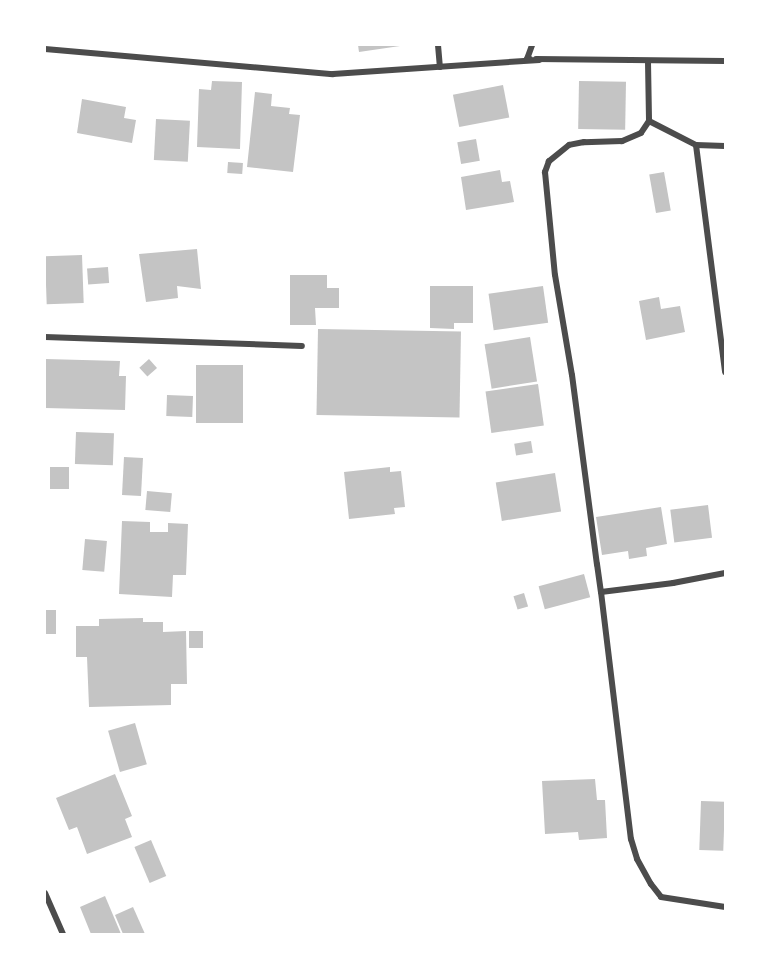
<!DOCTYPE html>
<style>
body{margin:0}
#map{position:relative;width:770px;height:979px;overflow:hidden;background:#fff;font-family:Barlow,sans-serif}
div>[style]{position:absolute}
.building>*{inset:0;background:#c4c4c4;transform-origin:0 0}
.minor>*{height:6px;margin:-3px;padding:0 3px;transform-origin:3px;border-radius:3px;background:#4c4c4c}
span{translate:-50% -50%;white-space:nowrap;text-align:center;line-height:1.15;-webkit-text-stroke:4.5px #fff;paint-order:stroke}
.frame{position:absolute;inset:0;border:46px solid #fff;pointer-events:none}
</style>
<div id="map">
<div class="building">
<i style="clip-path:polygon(358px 45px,400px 45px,400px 46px,359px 52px)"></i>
<i style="clip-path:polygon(212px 81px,242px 82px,240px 149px,197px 147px,199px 89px,211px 90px)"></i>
<i style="left:579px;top:81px;width:47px;height:48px;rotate:1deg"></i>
<i style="left:503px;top:85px;width:33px;height:51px;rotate:79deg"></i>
<i style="clip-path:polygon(255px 92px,272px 94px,271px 106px,290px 108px,289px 114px,300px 115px,293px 172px,247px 167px)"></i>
<i style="clip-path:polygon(82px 99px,126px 107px,124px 118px,136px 120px,132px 143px,77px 133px)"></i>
<i style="left:156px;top:119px;width:34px;height:41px;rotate:3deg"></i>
<i style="left:476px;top:139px;width:22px;height:19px;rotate:80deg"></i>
<i style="left:228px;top:162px;width:15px;height:11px;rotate:4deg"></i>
<i style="clip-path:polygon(500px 170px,502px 182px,510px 181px,514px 202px,466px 210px,461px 177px)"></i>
<i style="left:664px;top:172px;width:39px;height:15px;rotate:80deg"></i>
<i style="clip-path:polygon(197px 249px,201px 289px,177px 286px,178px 298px,146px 302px,139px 254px)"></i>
<i style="left:82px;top:255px;width:48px;height:37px;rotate:88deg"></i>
<i style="left:108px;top:267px;width:16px;height:21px;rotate:86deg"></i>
<i style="clip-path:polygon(290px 275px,327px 275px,327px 288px,339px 288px,339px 308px,315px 308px,316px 325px,290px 325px)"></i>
<i style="clip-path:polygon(430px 286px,473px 286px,473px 323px,454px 323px,454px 329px,430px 328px)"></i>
<i style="left:543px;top:286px;width:37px;height:55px;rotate:82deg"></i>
<i style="clip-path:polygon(659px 297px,661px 309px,680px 306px,685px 332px,646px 340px,639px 301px)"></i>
<i style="left:318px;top:329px;width:143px;height:86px;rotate:1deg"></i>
<i style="left:530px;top:337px;width:45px;height:46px;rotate:81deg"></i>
<i style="clip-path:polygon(45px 359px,120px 361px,119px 376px,126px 376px,125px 410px,45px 408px)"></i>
<i style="left:149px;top:359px;width:12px;height:13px;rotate:48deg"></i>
<i style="left:196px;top:365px;width:47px;height:58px"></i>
<i style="left:538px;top:384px;width:42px;height:53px;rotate:82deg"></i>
<i style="left:167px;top:395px;width:26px;height:21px;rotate:2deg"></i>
<i style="left:76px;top:432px;width:38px;height:32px;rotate:2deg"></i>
<i style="left:531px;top:441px;width:12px;height:17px;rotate:81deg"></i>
<i style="left:124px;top:457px;width:19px;height:38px;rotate:3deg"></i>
<i style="left:50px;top:467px;width:19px;height:22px"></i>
<i style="clip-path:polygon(390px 467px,390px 472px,401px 471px,405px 507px,394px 508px,395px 514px,349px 519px,344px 472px)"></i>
<i style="left:555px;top:473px;width:39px;height:60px;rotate:81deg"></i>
<i style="left:147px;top:491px;width:25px;height:19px;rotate:5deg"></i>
<i style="left:708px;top:505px;width:33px;height:38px;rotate:83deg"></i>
<i style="clip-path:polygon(661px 507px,667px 544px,646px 548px,647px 556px,629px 559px,628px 551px,602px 555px,596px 517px)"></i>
<i style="clip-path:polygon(122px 521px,150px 522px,150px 532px,168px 532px,168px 523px,188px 524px,186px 575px,173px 575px,172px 597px,119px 594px)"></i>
<i style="left:85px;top:539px;width:22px;height:31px;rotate:5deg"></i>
<i style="left:584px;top:574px;width:24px;height:47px;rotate:75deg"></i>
<i style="left:524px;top:593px;width:14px;height:11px;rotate:73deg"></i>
<i style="left:45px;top:610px;width:11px;height:24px"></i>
<i style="clip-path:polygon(143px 618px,143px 622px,163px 622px,163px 632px,186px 631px,187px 684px,171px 684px,171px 705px,89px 707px,87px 657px,76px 657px,76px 626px,99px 626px,99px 619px)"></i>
<i style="left:189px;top:631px;width:14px;height:17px"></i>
<i style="left:135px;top:723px;width:43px;height:28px;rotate:74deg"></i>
<i style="clip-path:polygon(115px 774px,132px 816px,125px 819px,132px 837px,87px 854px,77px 827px,69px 830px,56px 798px)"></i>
<i style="clip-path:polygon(595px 779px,597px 800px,605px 800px,607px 838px,579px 840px,578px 832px,545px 834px,542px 781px)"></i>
<i style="left:701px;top:801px;width:24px;height:49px;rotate:2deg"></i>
<i style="left:151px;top:840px;width:39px;height:18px;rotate:67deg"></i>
<i style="clip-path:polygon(105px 896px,121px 934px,91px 934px,80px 907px)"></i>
<i style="clip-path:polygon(133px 907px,145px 934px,123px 934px,115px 915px)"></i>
</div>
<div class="minor">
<i style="left:438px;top:45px;width:22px;rotate:85deg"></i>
<i style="left:45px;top:49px;width:289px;rotate:5deg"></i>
<i style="left:333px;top:74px;width:207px;rotate:-3.9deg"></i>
<i style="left:530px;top:59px;width:3px;rotate:180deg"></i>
<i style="left:527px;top:59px;width:15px;rotate:-70deg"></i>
<i style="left:536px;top:59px;width:189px;rotate:0.6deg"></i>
<i style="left:648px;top:62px;width:59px;rotate:89deg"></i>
<i style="left:649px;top:121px;width:14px;rotate:124deg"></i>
<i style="left:641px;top:133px;width:21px;rotate:157deg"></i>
<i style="left:622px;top:141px;width:38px;rotate:178deg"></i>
<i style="left:584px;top:142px;width:15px;rotate:169deg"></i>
<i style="left:569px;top:145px;width:26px;rotate:141deg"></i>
<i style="left:549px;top:161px;width:12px;rotate:110deg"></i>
<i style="left:545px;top:172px;width:103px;rotate:84.5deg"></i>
<i style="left:555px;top:275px;width:101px;rotate:80.4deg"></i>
<i style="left:572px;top:375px;width:191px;rotate:82.5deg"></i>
<i style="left:597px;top:564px;width:28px;rotate:82deg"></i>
<i style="left:601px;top:592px;width:73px;rotate:-7.1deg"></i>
<i style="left:673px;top:583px;width:53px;rotate:-10.9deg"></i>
<i style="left:649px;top:121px;width:53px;rotate:27.1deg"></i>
<i style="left:696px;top:145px;width:29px;rotate:2deg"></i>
<i style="left:696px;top:145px;width:229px;rotate:82.7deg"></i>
<i style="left:45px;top:337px;width:257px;rotate:2deg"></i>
<i style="left:601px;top:592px;width:249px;rotate:83.1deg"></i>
<i style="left:631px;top:839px;width:21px;rotate:73deg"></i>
<i style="left:637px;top:859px;width:29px;rotate:61deg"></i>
<i style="left:651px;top:884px;width:16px;rotate:52deg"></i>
<i style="left:661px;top:897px;width:65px;rotate:8.9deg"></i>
<i style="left:45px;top:893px;width:45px;rotate:66.3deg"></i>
</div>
<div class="frame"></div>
</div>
